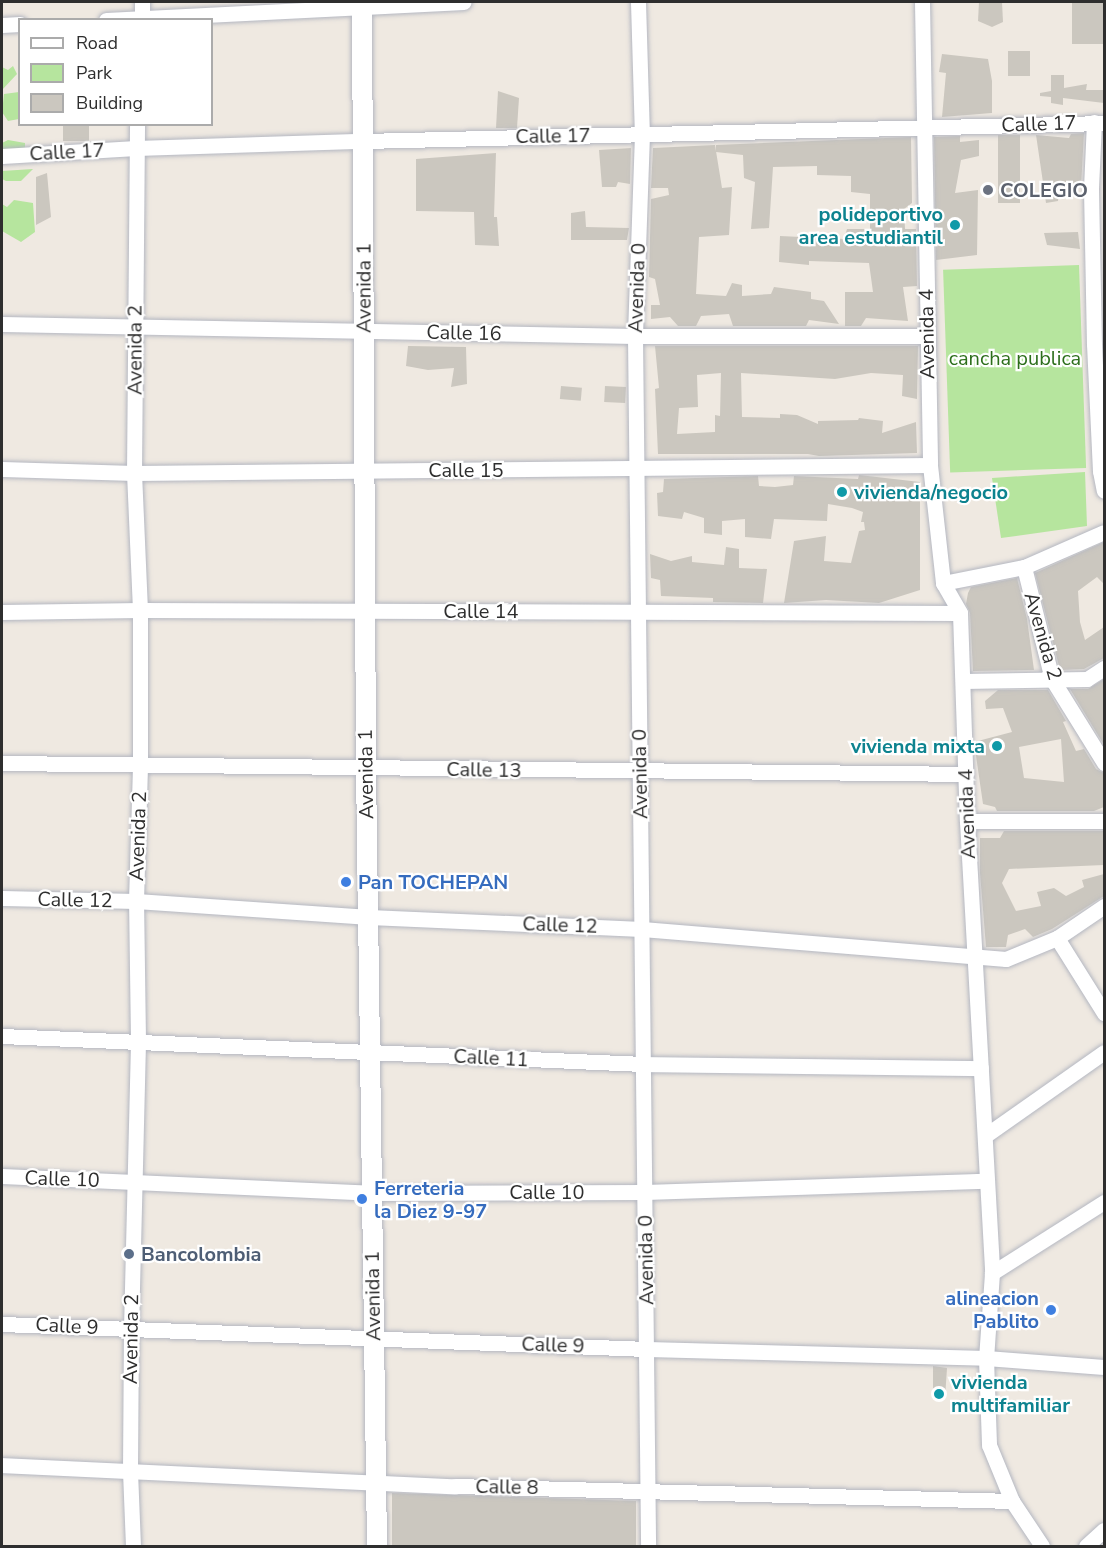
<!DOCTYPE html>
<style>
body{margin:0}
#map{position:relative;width:1106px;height:1548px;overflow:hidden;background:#efe9e1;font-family:"Nunito Sans",sans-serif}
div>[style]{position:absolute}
.green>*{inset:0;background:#b6e59e;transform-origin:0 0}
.building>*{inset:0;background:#cbc7bf;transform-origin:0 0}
.roads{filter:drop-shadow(0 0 2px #b4b7c1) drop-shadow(0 0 2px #b4b7c1)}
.minor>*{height:15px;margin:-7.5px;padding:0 7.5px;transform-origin:7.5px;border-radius:7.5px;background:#fff}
.tertiary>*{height:20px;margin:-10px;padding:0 10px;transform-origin:10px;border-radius:10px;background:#fff}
.dots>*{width:16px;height:16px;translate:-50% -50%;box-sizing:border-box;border:3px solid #fff;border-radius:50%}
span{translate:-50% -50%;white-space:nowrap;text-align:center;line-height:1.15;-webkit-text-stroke:4.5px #fff;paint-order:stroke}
.street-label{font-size:20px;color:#2e2e2e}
.worship-label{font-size:20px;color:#5b616d;font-weight:700}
.left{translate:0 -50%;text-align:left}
.culture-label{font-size:20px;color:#0d838f;font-weight:700}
.right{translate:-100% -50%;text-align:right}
.park-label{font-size:20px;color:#2c6e1b}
.shop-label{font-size:20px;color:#366cbe;font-weight:700}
.service-label{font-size:20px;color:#4e5e75;font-weight:700}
.frame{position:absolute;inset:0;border:3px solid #2e2e2e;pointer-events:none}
.legend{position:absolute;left:18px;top:18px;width:195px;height:108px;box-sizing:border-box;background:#fff;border:2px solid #ababab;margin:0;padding:8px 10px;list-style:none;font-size:18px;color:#2e2e2e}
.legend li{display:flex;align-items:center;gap:12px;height:30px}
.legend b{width:30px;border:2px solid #ababab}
</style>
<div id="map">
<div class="green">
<i style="clip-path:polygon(13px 66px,17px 74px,2px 90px,2px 67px,8px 70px)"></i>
<i style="clip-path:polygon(19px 92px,19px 119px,8px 121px,2px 112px,4px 94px)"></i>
<i style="clip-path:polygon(8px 140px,25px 143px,25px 150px,2px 155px,2px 143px)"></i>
<i style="clip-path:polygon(33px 169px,21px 181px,6px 181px,2px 179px,2px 171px)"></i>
<i style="clip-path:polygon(14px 200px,33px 203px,35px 232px,21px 242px,2px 231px,2px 204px,7px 207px)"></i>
<i style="left:1079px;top:265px;width:203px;height:136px;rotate:88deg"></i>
<i style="clip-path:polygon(1085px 472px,1087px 526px,1001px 538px,992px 478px)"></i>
</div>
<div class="building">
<i style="clip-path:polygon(979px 2px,1002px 2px,1003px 22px,992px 27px,978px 21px)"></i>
<i style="left:1072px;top:2px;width:32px;height:42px"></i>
<i style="left:1030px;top:51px;width:25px;height:22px;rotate:90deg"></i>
<i style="clip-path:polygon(942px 54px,988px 59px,992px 81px,992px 113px,942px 117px,946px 73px,939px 72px)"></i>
<i style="clip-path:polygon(1051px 75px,1064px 75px,1064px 88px,1087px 84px,1086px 90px,1104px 90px,1104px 103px,1063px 98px,1063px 105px,1051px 103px,1051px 97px,1040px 96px,1040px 93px,1051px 91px)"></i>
<i style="clip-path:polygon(498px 91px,519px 98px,517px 128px,496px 128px)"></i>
<i style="left:63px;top:124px;width:26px;height:17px"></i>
<i style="clip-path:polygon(1084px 133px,1081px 187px,1059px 189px,1058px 201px,1046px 203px,1036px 135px,1069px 138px,1071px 134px)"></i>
<i style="left:998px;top:135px;width:22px;height:68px"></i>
<i style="clip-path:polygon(960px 136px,960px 142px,979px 140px,979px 156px,961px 160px,955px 193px,978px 190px,977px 255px,936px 260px,934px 137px)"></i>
<i style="clip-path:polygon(911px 137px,912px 203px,904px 209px,905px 229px,916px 229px,917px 286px,903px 287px,908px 321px,866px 318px,861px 326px,845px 326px,845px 292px,873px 292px,869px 263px,809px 261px,809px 265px,779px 262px,780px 236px,844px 239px,847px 229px,870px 229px,870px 194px,851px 192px,851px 176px,817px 175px,817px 166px,773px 167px,769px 228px,751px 229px,755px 182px,744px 178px,743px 155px,716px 152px,716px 145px)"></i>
<i style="clip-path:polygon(715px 145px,722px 188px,732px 187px,729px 235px,699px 237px,696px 294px,726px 296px,732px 283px,742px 285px,742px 296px,771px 294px,774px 287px,811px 292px,811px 299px,824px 301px,839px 324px,809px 320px,806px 326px,733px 326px,729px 314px,701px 316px,696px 326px,678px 326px,670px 317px,651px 319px,651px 305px,660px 305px,655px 279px,649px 277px,651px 199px,669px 195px,668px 188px,651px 188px,653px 148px)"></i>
<i style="clip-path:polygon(631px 148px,630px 184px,618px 182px,616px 187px,602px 187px,599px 150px)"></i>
<i style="clip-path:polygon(496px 153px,494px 217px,497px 217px,499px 246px,475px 245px,474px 212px,416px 211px,416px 159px)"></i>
<i style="clip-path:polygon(47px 173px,51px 217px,36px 225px,36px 177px)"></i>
<i style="clip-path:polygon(585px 211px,586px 227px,629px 228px,627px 240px,571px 240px,571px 213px)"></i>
<i style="clip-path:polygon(1078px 232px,1080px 249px,1047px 245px,1044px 233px)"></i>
<i style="clip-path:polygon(408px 346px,466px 347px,467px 384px,451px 387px,454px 368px,428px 370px,406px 366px)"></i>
<i style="clip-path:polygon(evenodd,655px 346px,918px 346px,917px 399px,902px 396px,903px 375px,871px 373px,835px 379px,741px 373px,742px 417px,780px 418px,780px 414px,797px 415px,818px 424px,818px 421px,858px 420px,859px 418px,883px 421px,882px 433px,916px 422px,917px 453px,819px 456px,808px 454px,658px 454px,655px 389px,659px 388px,655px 346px,721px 373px,720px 416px,715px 415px,715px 432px,677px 434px,679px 408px,698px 407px,697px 375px,721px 373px)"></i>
<i style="left:561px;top:386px;width:21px;height:13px;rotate:5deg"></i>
<i style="left:605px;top:386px;width:21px;height:16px;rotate:3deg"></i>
<i style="clip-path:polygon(859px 475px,920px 482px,920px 590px,879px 603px,826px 600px,784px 603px,794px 541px,826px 536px,824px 561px,851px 563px,859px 531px,865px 530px,864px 522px,861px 522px,863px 512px,852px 508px,828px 504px,827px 521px,774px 519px,771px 539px,745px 537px,745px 519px,722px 521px,722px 535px,704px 533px,704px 518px,684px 512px,682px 519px,658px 516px,657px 493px,663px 492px,664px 479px,758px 476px,759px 486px,775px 487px,793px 485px,794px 476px,858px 479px)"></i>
<i style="clip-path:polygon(1104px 542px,1104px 584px,1097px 577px,1078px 591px,1080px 622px,1085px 640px,1104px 627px,1104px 658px,1084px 669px,1060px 670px,1035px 573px)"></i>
<i style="clip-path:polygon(726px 547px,739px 549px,739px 568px,767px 569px,763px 603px,713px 602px,713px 598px,661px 596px,660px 580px,651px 578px,650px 554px,671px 561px,692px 556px,692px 562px,724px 565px)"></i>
<i style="clip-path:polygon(1017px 578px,1027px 619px,1034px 670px,973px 671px,970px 613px,966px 604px,968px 593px,971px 587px)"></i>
<i style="clip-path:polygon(1104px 679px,1104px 745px,1070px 689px,1088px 689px)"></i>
<i style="clip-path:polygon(evenodd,998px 690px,1048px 690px,1066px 721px,1063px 722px,1076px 751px,1084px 749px,1096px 769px,1104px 773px,1104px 807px,1094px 811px,997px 811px,995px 807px,983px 804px,974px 742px,1012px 732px,1003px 708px,986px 709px,985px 701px,998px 690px,1061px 739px,1064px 782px,1024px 778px,1019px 747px,1061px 739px)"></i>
<i style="clip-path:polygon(1004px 831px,1104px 831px,1104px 865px,1009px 869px,1002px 883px,1016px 911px,1041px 906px,1037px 892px,1054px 888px,1066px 896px,1084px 887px,1082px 880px,1104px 874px,1104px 896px,1052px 929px,1033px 937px,1025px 929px,1008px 935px,1006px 947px,986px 947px,980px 873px,980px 838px,1000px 838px)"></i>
<i style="clip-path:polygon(933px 1366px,947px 1368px,945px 1398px,933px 1398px)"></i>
<i style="clip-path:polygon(392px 1493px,636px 1501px,636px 1546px,392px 1546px)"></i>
</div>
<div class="roads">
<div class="minor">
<i style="left:142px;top:2px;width:18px;rotate:90deg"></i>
<i style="left:638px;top:2px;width:132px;rotate:88.3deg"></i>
<i style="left:642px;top:134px;width:202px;rotate:92deg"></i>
<i style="left:635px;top:336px;width:1210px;rotate:89.38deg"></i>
<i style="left:922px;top:2px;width:463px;rotate:89deg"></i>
<i style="left:930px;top:465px;width:119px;rotate:83.7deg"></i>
<i style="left:943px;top:583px;width:34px;rotate:60deg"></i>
<i style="left:960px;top:613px;width:208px;rotate:88.1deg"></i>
<i style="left:967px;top:821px;width:453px;rotate:86.8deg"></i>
<i style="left:992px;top:1273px;width:85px;rotate:94deg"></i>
<i style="left:986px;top:1358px;width:87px;rotate:88deg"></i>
<i style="left:989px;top:1445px;width:61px;rotate:67.7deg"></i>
<i style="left:1012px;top:1501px;width:54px;rotate:56.3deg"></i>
<i style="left:106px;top:20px;width:358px;rotate:-2.9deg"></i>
<i style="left:2px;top:25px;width:18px;rotate:-3deg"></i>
<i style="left:1094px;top:122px;width:67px;rotate:92.6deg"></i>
<i style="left:1091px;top:189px;width:155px;rotate:88.9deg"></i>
<i style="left:1094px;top:344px;width:127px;rotate:87.3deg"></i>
<i style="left:1100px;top:471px;width:20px;rotate:79deg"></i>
<i style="left:2px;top:156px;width:134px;rotate:-3.4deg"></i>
<i style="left:136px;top:148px;width:227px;rotate:-1.8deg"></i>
<i style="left:363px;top:141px;width:741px;rotate:-1.39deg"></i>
<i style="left:2px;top:324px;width:633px;rotate:1.09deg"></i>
<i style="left:635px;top:336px;width:291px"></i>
<i style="left:2px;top:469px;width:132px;rotate:1.7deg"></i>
<i style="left:134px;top:473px;width:796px;rotate:-0.58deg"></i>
<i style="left:1024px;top:567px;width:115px;rotate:76deg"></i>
<i style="left:1052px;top:679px;width:99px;rotate:58.2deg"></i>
<i style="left:943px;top:583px;width:83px;rotate:-11.2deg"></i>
<i style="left:1024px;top:567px;width:87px;rotate:-23.6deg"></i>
<i style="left:2px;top:612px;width:138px;rotate:-0.8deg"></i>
<i style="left:140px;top:610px;width:820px;rotate:0.21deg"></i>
<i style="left:963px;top:681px;width:124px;rotate:-0.9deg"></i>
<i style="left:1087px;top:679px;width:20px;rotate:-33deg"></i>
<i style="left:2px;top:763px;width:964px;rotate:0.65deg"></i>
<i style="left:967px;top:821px;width:137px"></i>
<i style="left:2px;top:898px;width:134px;rotate:1.3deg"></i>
<i style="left:136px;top:901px;width:234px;rotate:3.9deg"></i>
<i style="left:369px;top:917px;width:273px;rotate:2.5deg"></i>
<i style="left:642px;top:929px;width:365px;rotate:4.7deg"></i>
<i style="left:1006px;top:959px;width:55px;rotate:-22.4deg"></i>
<i style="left:1057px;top:938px;width:57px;rotate:-34.2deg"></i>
<i style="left:1057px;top:938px;width:89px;rotate:57.9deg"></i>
<i style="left:2px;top:1036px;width:643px;rotate:2.5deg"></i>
<i style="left:644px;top:1064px;width:337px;rotate:0.7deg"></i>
<i style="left:986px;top:1135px;width:144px;rotate:-35.1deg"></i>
<i style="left:2px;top:1176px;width:369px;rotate:2.6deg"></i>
<i style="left:371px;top:1193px;width:274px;rotate:-0.2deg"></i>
<i style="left:645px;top:1192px;width:340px;rotate:-1.9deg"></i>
<i style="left:992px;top:1273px;width:133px;rotate:-32.4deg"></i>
<i style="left:2px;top:1324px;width:645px;rotate:2.22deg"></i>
<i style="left:647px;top:1349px;width:339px;rotate:1.5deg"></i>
<i style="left:986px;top:1358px;width:118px;rotate:4.4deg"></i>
<i style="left:2px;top:1465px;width:453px;rotate:2.7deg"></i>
<i style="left:455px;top:1486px;width:557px;rotate:1.54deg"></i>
<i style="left:133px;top:1546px;width:75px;rotate:-92.3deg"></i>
<i style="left:130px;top:1471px;width:142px;rotate:-89.6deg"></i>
<i style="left:131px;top:1329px;width:289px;rotate:-88.6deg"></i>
<i style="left:138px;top:1040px;width:139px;rotate:-90.8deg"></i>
<i style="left:136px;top:901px;width:135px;rotate:-88.3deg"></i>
<i style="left:140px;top:766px;width:156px;rotate:-90deg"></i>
<i style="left:140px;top:610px;width:137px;rotate:-92.5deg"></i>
<i style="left:134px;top:473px;width:349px;rotate:-89.5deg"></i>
<i style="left:1086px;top:1546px;width:24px;rotate:-42deg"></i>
</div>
<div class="tertiary">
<i style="left:362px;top:2px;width:766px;rotate:89.7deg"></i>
<i style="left:366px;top:768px;width:778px;rotate:89.19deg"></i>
</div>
</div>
<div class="dots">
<i style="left:988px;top:190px;background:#6b7280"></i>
<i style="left:955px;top:225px;background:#0f9aa8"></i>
<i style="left:842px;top:492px;background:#0f9aa8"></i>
<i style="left:997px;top:746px;background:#0f9aa8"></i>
<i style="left:346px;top:882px;background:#3f7fe0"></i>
<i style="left:362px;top:1199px;background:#3f7fe0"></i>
<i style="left:129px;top:1254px;background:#5c6f8a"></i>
<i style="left:1051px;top:1310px;background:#3f7fe0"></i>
<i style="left:939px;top:1394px;background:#0f9aa8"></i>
</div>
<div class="street-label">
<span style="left:1039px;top:124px;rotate:-2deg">Calle 17</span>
<span style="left:553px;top:136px;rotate:-1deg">Calle 17</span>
<span style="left:67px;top:152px;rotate:-3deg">Calle 17</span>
<span style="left:364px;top:288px;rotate:-90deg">Avenida 1</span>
<span style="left:637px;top:288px;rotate:-88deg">Avenida 0</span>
<span style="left:464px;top:333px;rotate:1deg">Calle 16</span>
<span style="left:927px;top:334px;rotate:-91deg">Avenida 4</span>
<span style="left:135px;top:350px;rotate:-90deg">Avenida 2</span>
<span style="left:466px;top:470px">Calle 15</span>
<span style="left:481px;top:611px">Calle 14</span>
<span style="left:1043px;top:636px;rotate:74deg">Avenida 2</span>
<span style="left:484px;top:770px;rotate:1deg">Calle 13</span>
<span style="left:366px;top:774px;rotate:-91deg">Avenida 1</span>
<span style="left:640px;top:774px;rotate:-91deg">Avenida 0</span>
<span style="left:967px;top:814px;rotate:-92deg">Avenida 4</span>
<span style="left:138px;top:836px;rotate:-88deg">Avenida 2</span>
<span style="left:75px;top:900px;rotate:1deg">Calle 12</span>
<span style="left:560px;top:925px;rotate:2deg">Calle 12</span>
<span style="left:491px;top:1058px;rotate:3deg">Calle 11</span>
<span style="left:62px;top:1179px;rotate:2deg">Calle 10</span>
<span style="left:547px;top:1192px">Calle 10</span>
<span style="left:646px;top:1260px;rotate:-91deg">Avenida 0</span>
<span style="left:373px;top:1296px;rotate:-91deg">Avenida 1</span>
<span style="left:67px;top:1326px;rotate:3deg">Calle 9</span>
<span style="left:131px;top:1339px;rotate:-89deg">Avenida 2</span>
<span style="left:553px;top:1345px;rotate:2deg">Calle 9</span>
<span style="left:507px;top:1487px;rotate:1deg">Calle 8</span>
</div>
<div class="worship-label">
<span class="left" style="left:1000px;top:190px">COLEGIO</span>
</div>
<div class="culture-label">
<span class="right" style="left:943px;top:226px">polideportivo<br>area estudiantil</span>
<span class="left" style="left:854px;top:492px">vivienda/negocio</span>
<span class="right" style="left:985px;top:746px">vivienda mixta</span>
<span class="left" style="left:951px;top:1394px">vivienda<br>multifamiliar</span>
</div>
<div class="park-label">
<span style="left:1015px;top:358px">cancha publica</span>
</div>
<div class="shop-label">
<span class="left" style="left:358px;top:882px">Pan TOCHEPAN</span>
<span class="left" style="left:374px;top:1200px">Ferreteria<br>la Diez 9-97</span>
<span class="right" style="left:1039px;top:1310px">alineacion<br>Pablito</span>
</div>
<div class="service-label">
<span class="left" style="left:141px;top:1254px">Bancolombia</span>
</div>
<div class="frame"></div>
<ul class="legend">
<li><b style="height:8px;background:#fff"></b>Road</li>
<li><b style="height:16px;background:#b6e59e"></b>Park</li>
<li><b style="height:16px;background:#cbc7bf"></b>Building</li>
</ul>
</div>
